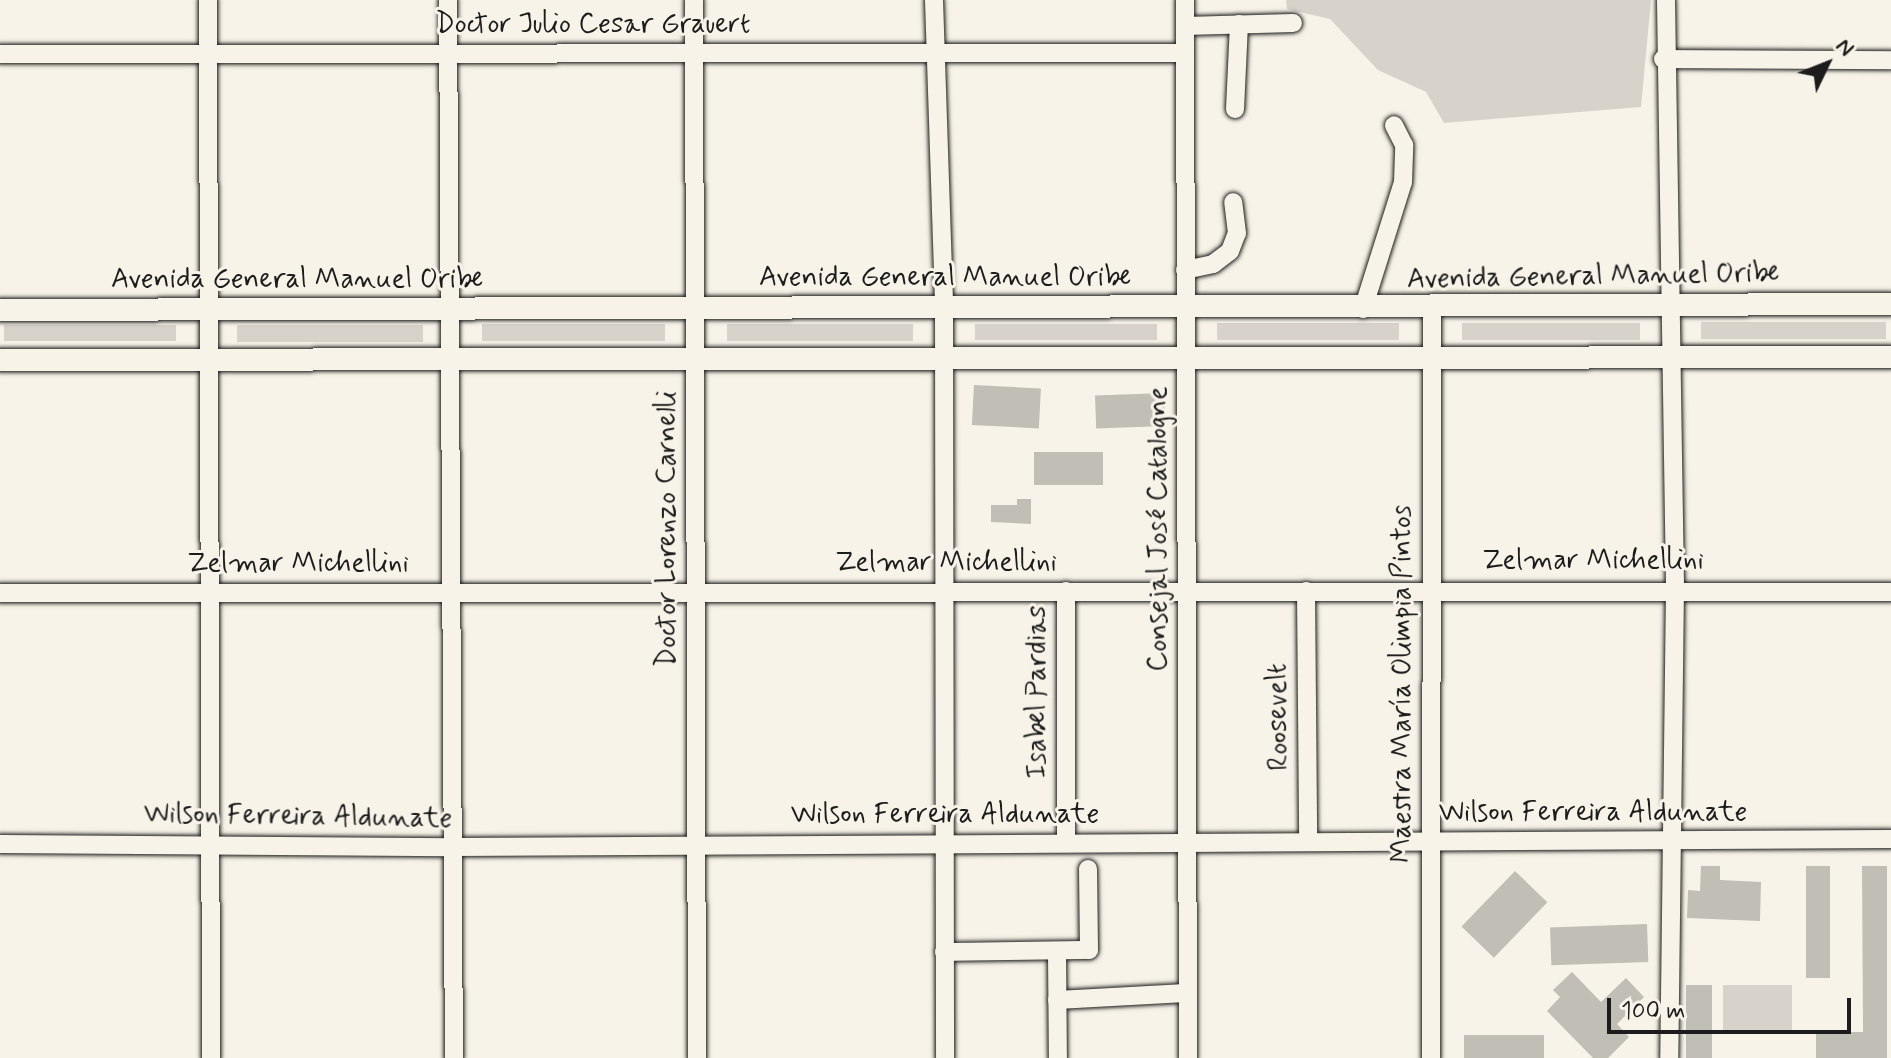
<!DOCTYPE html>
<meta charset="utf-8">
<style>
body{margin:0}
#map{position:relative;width:1891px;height:1058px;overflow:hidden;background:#f7f3e8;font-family:Mynerve,sans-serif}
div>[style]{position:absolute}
.green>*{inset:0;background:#d7d3cb;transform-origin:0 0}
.building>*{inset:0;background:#c0beb5;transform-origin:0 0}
.roads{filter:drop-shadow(0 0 2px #1c1c1c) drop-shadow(0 0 2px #1c1c1c)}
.minor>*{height:18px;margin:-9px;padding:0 9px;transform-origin:9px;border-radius:9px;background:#f7f3e8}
.major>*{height:22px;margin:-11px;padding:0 11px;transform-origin:11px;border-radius:11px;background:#f7f3e8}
span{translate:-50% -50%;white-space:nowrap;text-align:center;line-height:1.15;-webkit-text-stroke:6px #f7f3e8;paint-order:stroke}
.street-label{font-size:28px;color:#1c1c1c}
.north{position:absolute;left:1787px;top:24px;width:80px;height:80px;-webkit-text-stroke:6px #f7f3e8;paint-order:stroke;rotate:47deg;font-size:22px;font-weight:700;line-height:32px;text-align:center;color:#1c1c1c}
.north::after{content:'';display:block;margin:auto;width:28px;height:36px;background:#1c1c1c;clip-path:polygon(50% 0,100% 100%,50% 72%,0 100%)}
.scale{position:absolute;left:1607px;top:998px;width:244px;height:36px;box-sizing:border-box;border:4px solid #1c1c1c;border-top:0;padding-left:10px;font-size:24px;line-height:28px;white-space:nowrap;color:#1c1c1c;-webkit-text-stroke:6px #f7f3e8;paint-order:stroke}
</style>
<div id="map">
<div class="green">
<i style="clip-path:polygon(1286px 0,1651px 0,1641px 107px,1444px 123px,1426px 92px,1378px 70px,1330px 19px,1287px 9px)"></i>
<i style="left:1886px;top:322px;width:17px;height:185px;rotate:90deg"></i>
<i style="left:1399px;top:323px;width:17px;height:182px;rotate:90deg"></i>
<i style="left:1462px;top:323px;width:178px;height:17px"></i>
<i style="left:665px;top:324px;width:17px;height:183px;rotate:90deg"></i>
<i style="left:913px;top:324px;width:17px;height:186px;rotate:90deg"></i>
<i style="left:975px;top:324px;width:182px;height:16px"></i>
<i style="left:176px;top:325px;width:16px;height:172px;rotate:90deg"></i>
<i style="left:423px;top:325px;width:17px;height:186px;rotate:90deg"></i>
<i style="left:1792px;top:985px;width:45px;height:69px;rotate:90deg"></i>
</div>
<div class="building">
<i style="left:974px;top:385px;width:67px;height:40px;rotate:3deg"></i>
<i style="left:1164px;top:393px;width:33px;height:69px;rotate:88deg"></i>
<i style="left:1103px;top:452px;width:33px;height:69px;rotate:90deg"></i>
<i style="clip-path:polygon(1017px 499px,1031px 499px,1031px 524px,991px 522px,991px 505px,1017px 505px)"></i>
<i style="clip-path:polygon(1701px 866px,1720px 866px,1720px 880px,1761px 882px,1760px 921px,1687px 918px,1688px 890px,1700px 891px)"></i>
<i style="left:1806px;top:866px;width:24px;height:112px"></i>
<i style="clip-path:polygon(1862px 866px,1887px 866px,1887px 1058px,1816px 1058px,1816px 1032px,1863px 1032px)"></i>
<i style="left:1515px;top:871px;width:45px;height:77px;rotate:44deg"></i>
<i style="left:1647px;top:924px;width:38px;height:97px;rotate:88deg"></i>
<i style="clip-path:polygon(1572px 972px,1601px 1002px,1626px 978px,1644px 997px,1617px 1024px,1629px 1037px,1608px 1058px,1593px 1058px,1547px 1011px,1560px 997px,1553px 990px)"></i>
<i style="left:1686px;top:985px;width:26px;height:73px"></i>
<i style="left:1544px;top:1035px;width:23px;height:80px;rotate:90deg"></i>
</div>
<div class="roads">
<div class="minor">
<i style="left:208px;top:0;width:1058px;rotate:89.84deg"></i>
<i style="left:448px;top:0;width:1058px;rotate:89.68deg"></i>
<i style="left:694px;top:0;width:1058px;rotate:89.84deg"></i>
<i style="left:934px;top:0;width:308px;rotate:88.1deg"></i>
<i style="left:944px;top:308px;width:750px;rotate:89.92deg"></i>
<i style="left:1185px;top:0;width:1058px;rotate:89.84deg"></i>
<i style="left:1666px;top:0;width:588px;rotate:89.12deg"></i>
<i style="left:1675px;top:588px;width:470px;rotate:90.7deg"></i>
<i style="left:1185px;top:26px;width:108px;rotate:-1.6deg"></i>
<i style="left:0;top:54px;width:1185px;rotate:-0.05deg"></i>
<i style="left:1663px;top:59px;width:228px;rotate:0.3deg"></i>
<i style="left:1235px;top:109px;width:85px;rotate:-87.3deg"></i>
<i style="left:1185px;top:270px;width:29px;rotate:-12deg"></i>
<i style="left:1213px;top:264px;width:21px;rotate:-37deg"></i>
<i style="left:1230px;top:251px;width:19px;rotate:-69deg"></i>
<i style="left:1237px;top:233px;width:31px;rotate:-97deg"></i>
<i style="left:1363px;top:309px;width:133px;rotate:-72.5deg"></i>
<i style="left:1403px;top:182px;width:37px;rotate:-88deg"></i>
<i style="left:1404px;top:145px;width:22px;rotate:-117deg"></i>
<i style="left:1306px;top:591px;width:251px;rotate:89.5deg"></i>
<i style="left:0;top:593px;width:1891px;rotate:-0.03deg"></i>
<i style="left:1066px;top:842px;width:251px;rotate:-90deg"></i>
<i style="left:0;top:844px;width:453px;rotate:0.4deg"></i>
<i style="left:453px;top:847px;width:1438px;rotate:-0.32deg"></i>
<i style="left:944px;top:952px;width:145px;rotate:-0.8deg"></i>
<i style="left:1089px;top:950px;width:81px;rotate:-90.7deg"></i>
<i style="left:1057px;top:953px;width:105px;rotate:89.5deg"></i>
<i style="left:1057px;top:1000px;width:129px;rotate:-3.1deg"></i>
<i style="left:1431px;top:1058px;width:749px;rotate:-89.92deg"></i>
</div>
<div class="major">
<i style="left:0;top:310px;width:1891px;rotate:-0.18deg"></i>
<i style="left:0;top:360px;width:1891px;rotate:-0.09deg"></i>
</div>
</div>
<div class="street-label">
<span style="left:593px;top:25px">Doctor Julio Cesar Grauert</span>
<span style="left:1593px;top:277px;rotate:-1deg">Avenida General Manuel Oribe</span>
<span style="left:945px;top:278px">Avenida General Manuel Oribe</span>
<span style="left:297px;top:280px">Avenida General Manuel Oribe</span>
<span style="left:668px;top:529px;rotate:-90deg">Doctor Lorenzo Carnelli</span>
<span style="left:1159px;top:529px;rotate:-90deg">Consejal José Catalogne</span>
<span style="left:1593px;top:561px">Zelmar Michellini</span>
<span style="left:946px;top:563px">Zelmar Michellini</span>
<span style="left:298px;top:564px">Zelmar Michellini</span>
<span style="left:1403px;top:684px;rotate:-90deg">Maestra María Olimpia Pintos</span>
<span style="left:1038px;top:692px;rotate:-90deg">Isabel Pardias</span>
<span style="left:1279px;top:717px;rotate:-91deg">Roosevelt</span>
<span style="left:1593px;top:813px">Wilson Ferreira Aldunate</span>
<span style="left:945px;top:815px">Wilson Ferreira Aldunate</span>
<span style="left:298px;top:817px;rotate:1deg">Wilson Ferreira Aldunate</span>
</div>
<div class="north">N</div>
<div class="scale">100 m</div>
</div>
